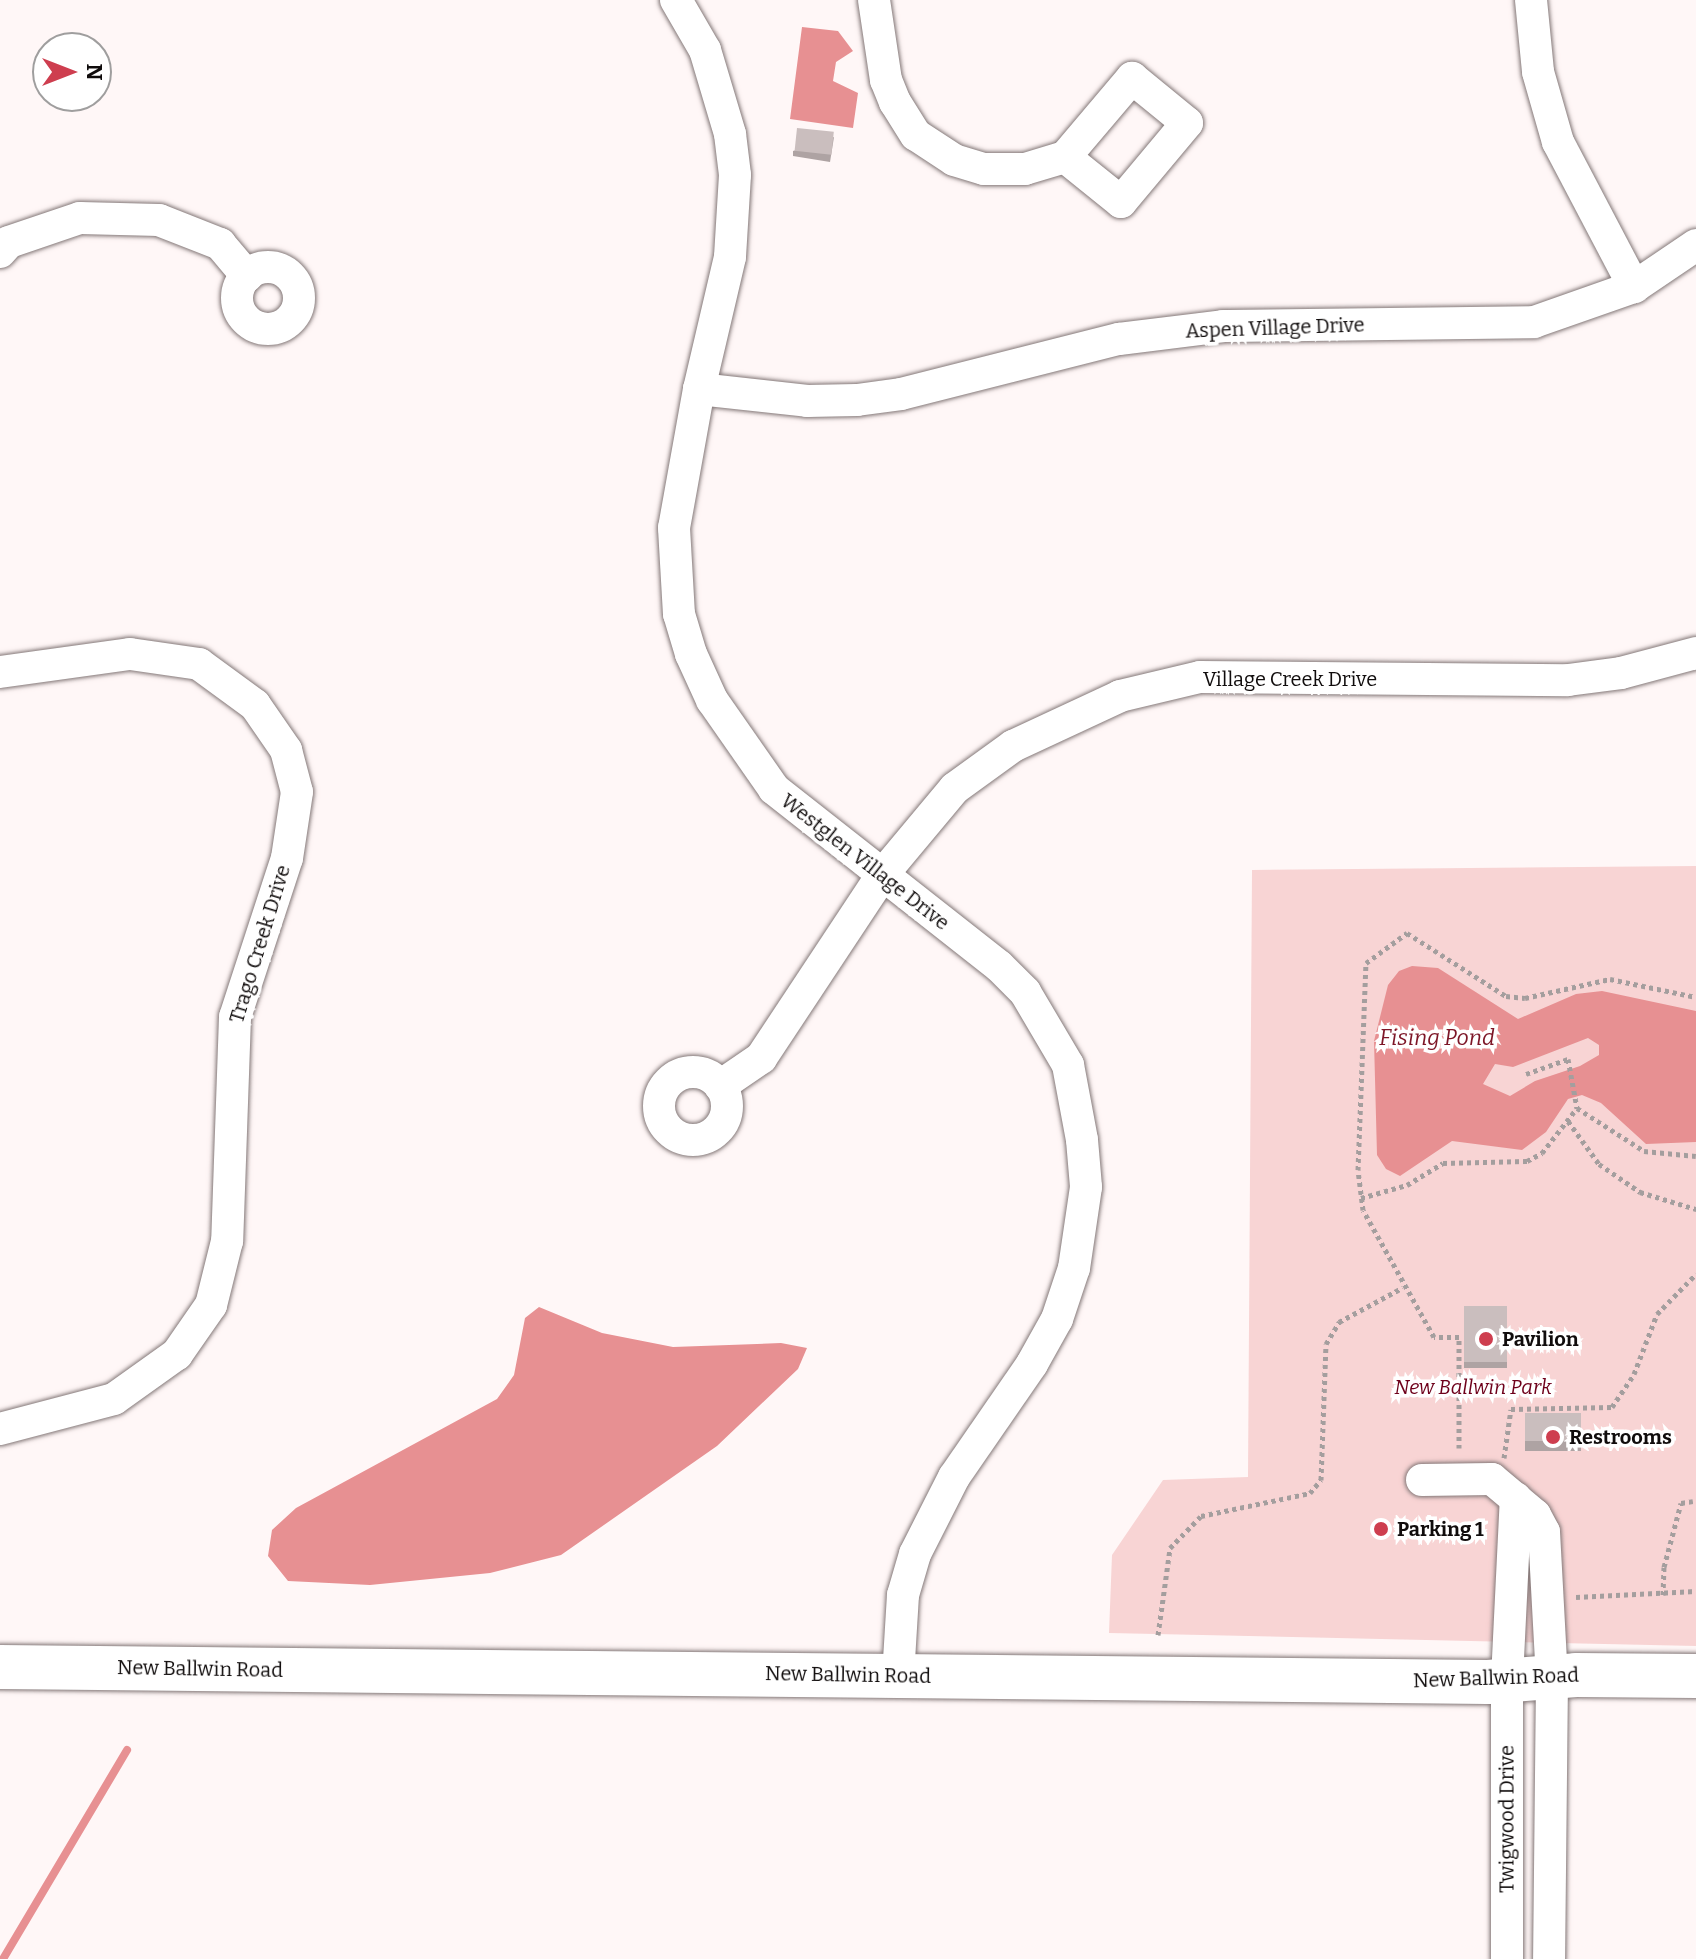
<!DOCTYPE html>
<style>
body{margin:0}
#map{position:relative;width:1696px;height:1959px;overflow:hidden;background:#fff7f7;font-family:Bitter,serif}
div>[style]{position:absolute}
.green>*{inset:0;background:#f8d4d4}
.water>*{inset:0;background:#e79092}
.stream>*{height:8px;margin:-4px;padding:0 4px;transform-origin:4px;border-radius:4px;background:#e79092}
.path>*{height:5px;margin-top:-2.5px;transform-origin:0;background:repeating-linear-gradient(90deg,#a49e9e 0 4px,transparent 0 8px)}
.roads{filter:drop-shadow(0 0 2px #847878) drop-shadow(0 0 2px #847878)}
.street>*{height:32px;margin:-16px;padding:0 16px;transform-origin:16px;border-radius:16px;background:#fff}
.street>.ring{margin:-16px;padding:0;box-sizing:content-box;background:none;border:32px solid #fff;border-radius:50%}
.secondary>*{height:44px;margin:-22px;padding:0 22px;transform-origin:22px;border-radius:22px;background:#fff}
.wall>*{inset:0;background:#aea3a3;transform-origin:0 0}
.building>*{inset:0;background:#cabebe;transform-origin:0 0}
.dots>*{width:22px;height:22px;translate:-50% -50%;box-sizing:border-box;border:4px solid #fff;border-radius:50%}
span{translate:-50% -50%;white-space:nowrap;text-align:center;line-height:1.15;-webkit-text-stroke:7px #fff;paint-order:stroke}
.street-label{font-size:20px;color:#100c0c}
.poi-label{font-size:20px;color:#100c0c;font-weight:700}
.left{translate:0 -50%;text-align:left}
.park-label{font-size:20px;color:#6e011b;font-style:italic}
.water-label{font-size:22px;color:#7d1627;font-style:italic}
.north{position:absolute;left:32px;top:32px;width:80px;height:80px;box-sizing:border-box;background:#fff;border:2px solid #9f9e9e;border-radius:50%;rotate:90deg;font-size:22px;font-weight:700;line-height:32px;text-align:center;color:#100c0c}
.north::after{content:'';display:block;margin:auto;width:28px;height:36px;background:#ce3e4f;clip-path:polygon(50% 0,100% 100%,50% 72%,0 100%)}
</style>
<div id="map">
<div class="green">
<i style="clip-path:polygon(1696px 866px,1696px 1646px,1109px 1633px,1112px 1555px,1163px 1480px,1248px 1477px,1252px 870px)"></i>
</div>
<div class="water">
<i style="clip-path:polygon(802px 27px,838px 31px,853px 51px,836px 62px,833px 81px,858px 93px,853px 128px,790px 119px)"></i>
<i style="clip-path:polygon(evenodd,1412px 966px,1438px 968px,1518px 1019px,1576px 994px,1602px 991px,1696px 1011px,1696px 1142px,1646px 1144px,1601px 1103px,1582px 1095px,1568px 1099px,1546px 1132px,1522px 1150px,1452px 1141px,1400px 1176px,1386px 1169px,1377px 1155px,1374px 1041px,1388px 985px,1399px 971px,1412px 966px,1588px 1038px,1599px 1045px,1599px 1055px,1580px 1066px,1535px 1081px,1510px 1096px,1483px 1084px,1495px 1064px,1513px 1067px,1588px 1038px)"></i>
<i style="clip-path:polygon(539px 1307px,602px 1333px,673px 1347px,781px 1343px,807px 1348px,798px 1369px,717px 1446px,561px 1555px,490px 1573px,370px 1585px,288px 1581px,268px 1556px,272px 1530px,296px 1508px,497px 1399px,514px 1375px,525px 1318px)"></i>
</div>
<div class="stream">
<i style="left:3px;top:1959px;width:243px;rotate:-59.3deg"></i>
</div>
<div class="path">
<i style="left:1526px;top:1074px;width:45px;rotate:-19.7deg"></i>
<i style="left:1568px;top:1059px;width:50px;rotate:79.6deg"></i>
<i style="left:1568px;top:1121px;width:53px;rotate:54.2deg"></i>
<i style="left:1599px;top:1164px;width:50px;rotate:34.3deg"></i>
<i style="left:1640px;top:1192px;width:59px;rotate:16.9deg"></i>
<i style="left:1361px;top:1198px;width:48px;rotate:-15.8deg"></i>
<i style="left:1407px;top:1185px;width:42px;rotate:-31.4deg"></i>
<i style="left:1443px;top:1163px;width:84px;rotate:-1.4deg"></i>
<i style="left:1527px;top:1161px;width:17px;rotate:-28deg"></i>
<i style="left:1542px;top:1153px;width:57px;rotate:-52.1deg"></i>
<i style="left:1577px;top:1108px;width:80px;rotate:32.7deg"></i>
<i style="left:1644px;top:1151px;width:52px;rotate:5.5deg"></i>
<i style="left:1459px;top:1448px;width:111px;rotate:-90deg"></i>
<i style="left:1459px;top:1337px;width:25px;rotate:180deg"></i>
<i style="left:1434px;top:1337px;width:145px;rotate:-119.2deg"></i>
<i style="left:1363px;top:1210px;width:40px;rotate:-97.1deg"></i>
<i style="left:1358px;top:1170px;width:207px;rotate:-87.8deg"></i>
<i style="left:1366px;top:963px;width:51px;rotate:-36.2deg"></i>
<i style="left:1407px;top:933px;width:117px;rotate:32.5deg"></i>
<i style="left:1506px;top:996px;width:19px;rotate:6deg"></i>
<i style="left:1525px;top:998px;width:87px;rotate:-12.6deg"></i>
<i style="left:1610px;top:979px;width:88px;rotate:11.8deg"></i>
<i style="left:1504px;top:1458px;width:49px;rotate:-81.9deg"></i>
<i style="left:1511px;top:1409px;width:101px;rotate:-1.1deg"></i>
<i style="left:1612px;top:1407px;width:40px;rotate:-56deg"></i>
<i style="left:1634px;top:1374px;width:64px;rotate:-69deg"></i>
<i style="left:1657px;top:1314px;width:56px;rotate:-45.7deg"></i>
<i style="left:1663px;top:1595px;width:28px;rotate:-88deg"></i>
<i style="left:1664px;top:1567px;width:66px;rotate:-75.1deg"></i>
<i style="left:1681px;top:1503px;width:12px;rotate:-9deg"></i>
<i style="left:1576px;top:1597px;width:120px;rotate:-2.9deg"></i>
<i style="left:1158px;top:1635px;width:88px;rotate:-82.1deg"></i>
<i style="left:1170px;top:1548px;width:45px;rotate:-45.9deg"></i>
<i style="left:1201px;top:1516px;width:111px;rotate:-11.9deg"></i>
<i style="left:1310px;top:1493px;width:17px;rotate:-50deg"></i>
<i style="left:1321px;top:1480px;width:136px;rotate:-87.9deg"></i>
<i style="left:1326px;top:1344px;width:26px;rotate:-59deg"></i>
<i style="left:1339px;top:1322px;width:72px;rotate:-28.4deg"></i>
</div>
<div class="roads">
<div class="street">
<i style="left:676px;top:0;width:58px;rotate:59.9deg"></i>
<i style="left:705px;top:50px;width:88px;rotate:73.4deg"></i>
<i style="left:730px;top:134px;width:41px;rotate:83deg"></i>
<i style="left:735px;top:175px;width:82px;rotate:93.5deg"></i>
<i style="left:730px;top:257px;width:136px;rotate:103.2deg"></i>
<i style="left:699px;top:389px;width:141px;rotate:100.2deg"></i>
<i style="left:674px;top:528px;width:86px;rotate:86.7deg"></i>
<i style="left:679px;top:614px;width:42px;rotate:73.3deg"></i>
<i style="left:691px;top:654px;width:51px;rotate:65.5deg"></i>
<i style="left:712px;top:700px;width:108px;rotate:55.1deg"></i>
<i style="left:774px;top:789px;width:286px;rotate:38.2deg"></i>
<i style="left:999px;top:966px;width:37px;rotate:45deg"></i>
<i style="left:1025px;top:992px;width:85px;rotate:59.5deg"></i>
<i style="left:1068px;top:1065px;width:76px;rotate:79.4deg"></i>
<i style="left:1082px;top:1140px;width:47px;rotate:85.1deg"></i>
<i style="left:1086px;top:1187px;width:82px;rotate:98.4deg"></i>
<i style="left:1074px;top:1268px;width:54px;rotate:108.4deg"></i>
<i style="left:1057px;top:1319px;width:51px;rotate:119.1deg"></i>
<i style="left:1032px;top:1364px;width:137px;rotate:124.6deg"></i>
<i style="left:954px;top:1477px;width:86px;rotate:116.9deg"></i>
<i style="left:915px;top:1554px;width:43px;rotate:106.3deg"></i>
<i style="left:903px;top:1595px;width:81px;rotate:93.5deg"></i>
<i style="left:874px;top:0;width:81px;rotate:81.5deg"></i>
<i style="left:886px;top:80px;width:24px;rotate:68deg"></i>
<i style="left:895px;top:102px;width:39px;rotate:58deg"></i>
<i style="left:916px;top:135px;width:45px;rotate:33.3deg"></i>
<i style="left:954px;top:160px;width:31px;rotate:17deg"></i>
<i style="left:984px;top:169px;width:41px"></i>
<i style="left:1025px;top:169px;width:42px;rotate:-16.7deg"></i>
<i style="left:1065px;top:157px;width:104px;rotate:-49.7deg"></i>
<i style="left:1132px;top:78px;width:71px;rotate:39.3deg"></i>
<i style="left:1187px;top:123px;width:103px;rotate:129.9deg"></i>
<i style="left:1121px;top:202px;width:72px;rotate:-141.2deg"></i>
<i style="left:1531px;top:0;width:72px;rotate:84.4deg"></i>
<i style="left:1538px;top:72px;width:73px;rotate:74.1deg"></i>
<i style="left:1558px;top:142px;width:164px;rotate:62.3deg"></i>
<i style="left:0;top:252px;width:13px;rotate:-48deg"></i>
<i style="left:9px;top:242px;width:75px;rotate:-18.7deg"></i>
<i style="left:80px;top:218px;width:79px;rotate:1.5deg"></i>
<i style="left:159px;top:220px;width:66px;rotate:21.5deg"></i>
<i style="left:220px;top:244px;width:42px;rotate:49.8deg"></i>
<i class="ring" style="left:237px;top:267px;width:30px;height:30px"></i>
<i style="left:699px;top:389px;width:109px;rotate:6.3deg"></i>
<i style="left:807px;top:401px;width:50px;rotate:-1.1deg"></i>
<i style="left:857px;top:400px;width:44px;rotate:-7.8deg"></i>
<i style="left:901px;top:394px;width:225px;rotate:-14.2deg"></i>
<i style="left:1119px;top:339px;width:105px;rotate:-7.1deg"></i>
<i style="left:1223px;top:326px;width:311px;rotate:-0.7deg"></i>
<i style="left:1534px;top:322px;width:106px;rotate:-19.3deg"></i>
<i style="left:1634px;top:287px;width:75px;rotate:-34.1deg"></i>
<i style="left:0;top:672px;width:131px;rotate:-7.9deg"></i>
<i style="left:130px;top:654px;width:70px;rotate:8.2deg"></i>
<i style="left:199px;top:664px;width:69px;rotate:36.2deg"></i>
<i style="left:255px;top:705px;width:55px;rotate:55.4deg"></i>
<i style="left:286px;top:750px;width:43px;rotate:75.3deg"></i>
<i style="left:297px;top:792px;width:67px;rotate:98.6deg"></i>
<i style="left:287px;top:858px;width:167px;rotate:108.1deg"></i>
<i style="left:235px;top:1017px;width:224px;rotate:92deg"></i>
<i style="left:227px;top:1241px;width:66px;rotate:104deg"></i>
<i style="left:211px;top:1305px;width:60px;rotate:124.8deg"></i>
<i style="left:177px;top:1354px;width:77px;rotate:144.5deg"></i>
<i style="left:114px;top:1399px;width:118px;rotate:165.3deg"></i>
<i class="ring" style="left:659px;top:1072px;width:36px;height:36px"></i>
<i style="left:720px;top:1086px;width:50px;rotate:-34.3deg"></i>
<i style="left:761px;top:1058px;width:221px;rotate:-56.5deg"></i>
<i style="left:883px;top:874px;width:112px;rotate:-50.1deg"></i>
<i style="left:955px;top:788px;width:72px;rotate:-35.9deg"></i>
<i style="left:1013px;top:746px;width:118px;rotate:-25deg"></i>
<i style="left:1120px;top:696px;width:82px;rotate:-13.4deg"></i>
<i style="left:1200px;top:677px;width:368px;rotate:0.5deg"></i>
<i style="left:1568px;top:680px;width:53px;rotate:-7.5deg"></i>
<i style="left:1621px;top:673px;width:78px;rotate:-14.9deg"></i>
<i style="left:1422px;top:1480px;width:70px;rotate:-0.8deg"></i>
<i style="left:1492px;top:1479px;width:56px;rotate:39.9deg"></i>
<i style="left:1535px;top:1515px;width:19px;rotate:62deg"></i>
<i style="left:1544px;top:1532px;width:147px;rotate:86.9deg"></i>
<i style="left:1552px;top:1679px;width:280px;rotate:90.6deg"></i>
<i style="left:1507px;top:1959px;width:280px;rotate:-90deg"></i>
<i style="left:1507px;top:1679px;width:181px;rotate:-87.2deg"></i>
</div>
<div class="secondary">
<i style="left:0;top:1667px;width:1488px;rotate:0.58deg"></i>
<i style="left:1488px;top:1682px;width:88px;rotate:-4.5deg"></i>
<i style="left:1576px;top:1675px;width:120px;rotate:0.5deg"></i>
</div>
</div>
<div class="wall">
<i style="clip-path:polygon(834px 137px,830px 162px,793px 156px,793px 151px)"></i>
<i style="left:1464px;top:1306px;width:43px;height:62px"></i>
<i style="left:1525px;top:1413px;width:56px;height:38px"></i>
</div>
<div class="building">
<i style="left:797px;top:128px;width:37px;height:23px;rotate:6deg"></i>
<i style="left:1464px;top:1306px;width:43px;height:56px"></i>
<i style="left:1525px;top:1413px;width:56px;height:28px"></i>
</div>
<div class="dots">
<i style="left:1486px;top:1339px;background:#ce3e4f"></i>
<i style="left:1553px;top:1437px;background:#ce3e4f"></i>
<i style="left:1381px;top:1529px;background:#ce3e4f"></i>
</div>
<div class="street-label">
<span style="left:1275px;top:328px;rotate:-2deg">Aspen Village Drive</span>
<span style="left:1290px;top:679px">Village Creek Drive</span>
<span style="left:865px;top:862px;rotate:38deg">Westglen Village Drive</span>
<span style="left:260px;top:944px;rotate:-73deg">Trago Creek Drive</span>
<span style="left:200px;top:1669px;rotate:1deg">New Ballwin Road</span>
<span style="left:848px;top:1675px;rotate:1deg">New Ballwin Road</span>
<span style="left:1496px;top:1678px;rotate:-2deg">New Ballwin Road</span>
<span style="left:1507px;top:1819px;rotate:-90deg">Twigwood Drive</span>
</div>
<div class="poi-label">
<span class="left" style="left:1502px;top:1339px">Pavilion</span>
<span class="left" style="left:1569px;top:1437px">Restrooms</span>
<span class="left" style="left:1397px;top:1529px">Parking 1</span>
</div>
<div class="park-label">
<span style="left:1473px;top:1387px">New Ballwin Park</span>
</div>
<div class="water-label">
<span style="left:1437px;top:1038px">Fising Pond</span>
</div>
<div class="north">N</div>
</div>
